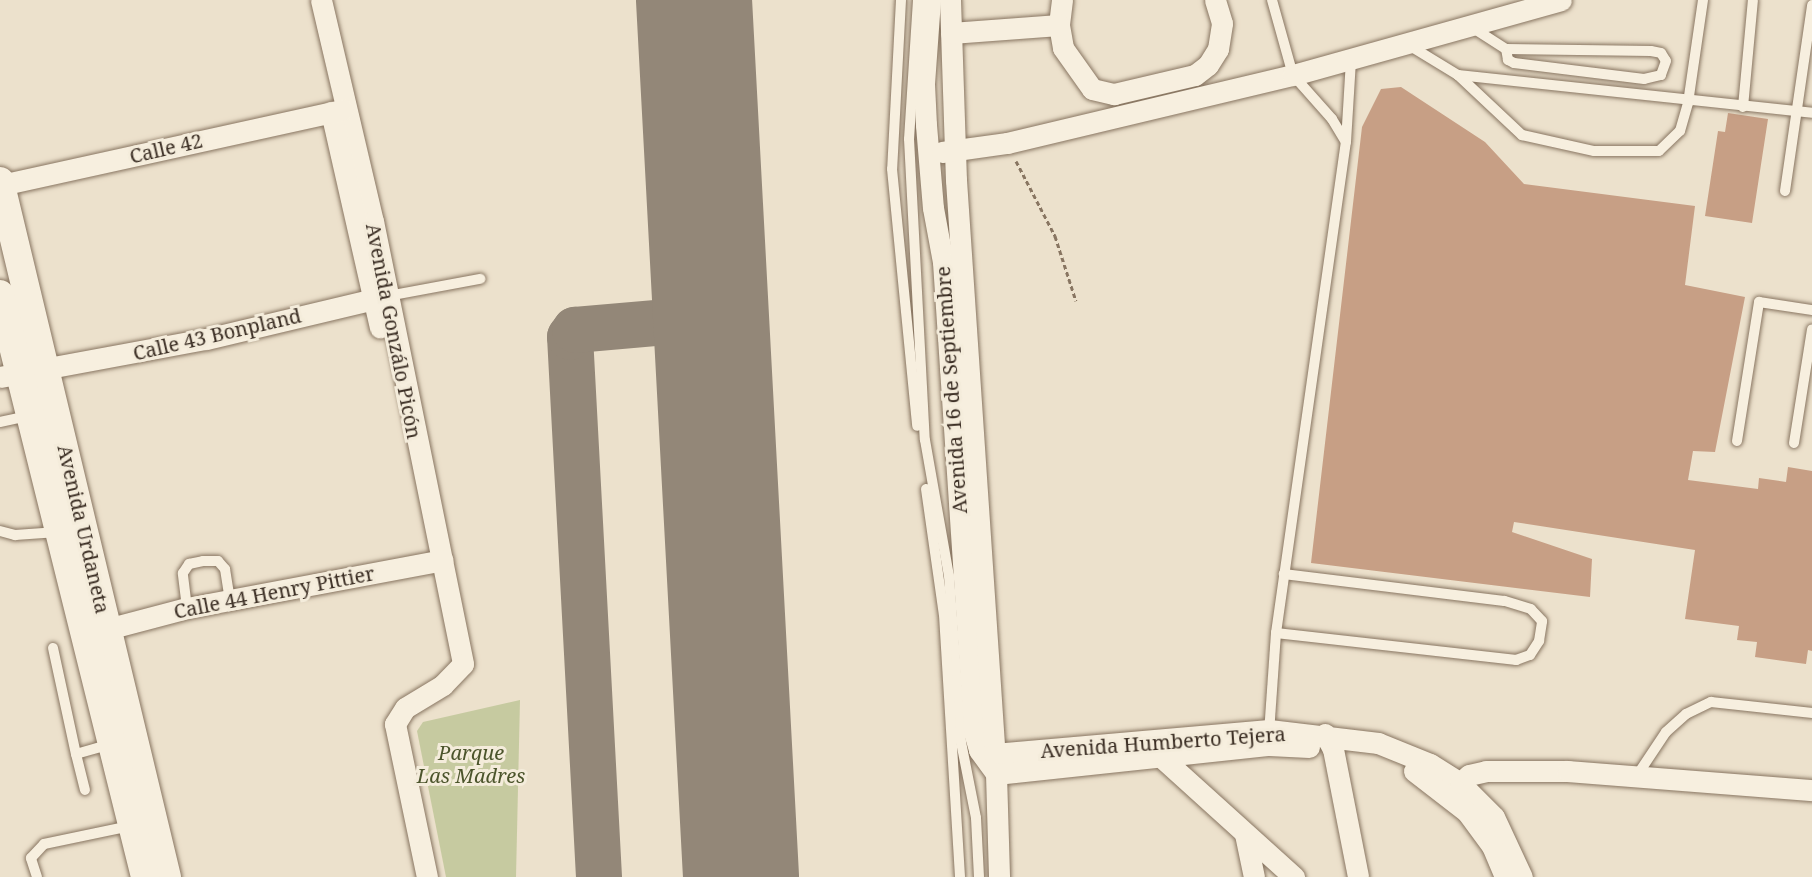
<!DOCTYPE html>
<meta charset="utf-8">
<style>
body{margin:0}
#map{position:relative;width:1812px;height:877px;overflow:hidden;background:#ece1cc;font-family:"Noto Serif",serif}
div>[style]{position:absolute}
.green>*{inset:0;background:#c6caa0}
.taxiway>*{height:46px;margin:-23px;padding:0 23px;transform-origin:23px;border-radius:23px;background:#938778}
.runway>*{height:116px;margin:-58px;padding:0 58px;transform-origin:58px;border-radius:58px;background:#938778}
.building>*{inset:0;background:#c79f85}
.path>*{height:3px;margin-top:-1.5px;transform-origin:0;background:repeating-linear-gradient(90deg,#887561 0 4.5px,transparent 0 7.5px)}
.roads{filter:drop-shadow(0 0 2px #887561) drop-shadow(0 0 2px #887561)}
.lane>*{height:10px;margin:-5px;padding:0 5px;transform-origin:5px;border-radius:5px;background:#f7efdf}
.street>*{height:21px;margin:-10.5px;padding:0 10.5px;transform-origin:10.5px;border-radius:10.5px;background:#f7efdf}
.secondary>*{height:28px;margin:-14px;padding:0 14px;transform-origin:14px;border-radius:14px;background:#f7efdf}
span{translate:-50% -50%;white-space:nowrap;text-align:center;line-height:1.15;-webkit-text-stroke:6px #f4ecdb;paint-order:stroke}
.street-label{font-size:20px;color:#3a2d23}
.park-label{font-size:20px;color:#4b542b;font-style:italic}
</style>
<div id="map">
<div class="green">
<i style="clip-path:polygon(520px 700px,516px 877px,446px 877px,417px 731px,423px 722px)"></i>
</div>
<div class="taxiway">
<i style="left:599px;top:877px;width:541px;rotate:-93.07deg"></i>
<i style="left:570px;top:337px;width:9px;rotate:-54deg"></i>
<i style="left:575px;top:330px;width:137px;rotate:-5deg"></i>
</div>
<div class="runway">
<i style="left:694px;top:0;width:878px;rotate:86.93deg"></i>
</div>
<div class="building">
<i style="clip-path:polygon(1401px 87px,1485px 142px,1524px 184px,1695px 206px,1685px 285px,1745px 297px,1715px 452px,1693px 451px,1688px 480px,1758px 489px,1759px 478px,1786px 482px,1788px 467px,1812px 471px,1812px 651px,1808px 650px,1806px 664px,1755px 657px,1757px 642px,1737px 640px,1739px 626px,1685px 619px,1695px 550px,1514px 522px,1512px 532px,1592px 559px,1590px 597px,1311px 563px,1362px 127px,1381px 89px)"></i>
<i style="clip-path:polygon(1728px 113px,1768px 119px,1752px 223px,1705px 216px,1718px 131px,1725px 132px)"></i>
</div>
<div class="path">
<i style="left:1016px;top:161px;width:85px;rotate:62.5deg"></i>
<i style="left:1055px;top:236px;width:68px;rotate:72.1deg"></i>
</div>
<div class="roads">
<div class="lane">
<i style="left:901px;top:0;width:169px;rotate:93deg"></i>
<i style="left:892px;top:169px;width:258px;rotate:84.4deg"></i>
<i style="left:918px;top:0;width:139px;rotate:93.7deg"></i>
<i style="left:909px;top:139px;width:301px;rotate:87deg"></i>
<i style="left:925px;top:440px;width:138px;rotate:80deg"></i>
<i style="left:949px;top:576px;width:166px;rotate:85.9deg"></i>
<i style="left:961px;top:742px;width:77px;rotate:78.8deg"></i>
<i style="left:976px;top:818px;width:59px;rotate:87.1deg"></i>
<i style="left:1272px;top:0;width:78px;rotate:74.4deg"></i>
<i style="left:1293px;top:75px;width:59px;rotate:48.4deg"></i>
<i style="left:1332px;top:119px;width:26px;rotate:59deg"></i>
<i style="left:1470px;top:26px;width:43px;rotate:32.6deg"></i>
<i style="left:1506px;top:49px;width:145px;rotate:0.8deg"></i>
<i style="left:1651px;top:51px;width:10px;rotate:11deg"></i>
<i style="left:1661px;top:53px;width:9px;rotate:58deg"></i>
<i style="left:1666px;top:61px;width:15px;rotate:110deg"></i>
<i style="left:1661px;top:75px;width:17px;rotate:167deg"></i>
<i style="left:1644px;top:79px;width:131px;rotate:-173deg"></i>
<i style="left:1514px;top:63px;width:7px;rotate:-153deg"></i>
<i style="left:1508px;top:60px;width:11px;rotate:-100deg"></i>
<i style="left:1407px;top:44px;width:60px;rotate:31.3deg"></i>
<i style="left:1458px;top:75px;width:356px;rotate:6.1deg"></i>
<i style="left:1458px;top:75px;width:88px;rotate:43.2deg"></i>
<i style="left:1522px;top:135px;width:74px;rotate:12.5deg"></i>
<i style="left:1594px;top:151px;width:65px"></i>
<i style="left:1659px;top:151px;width:29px;rotate:-44deg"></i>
<i style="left:1680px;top:131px;width:29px;rotate:-74deg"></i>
<i style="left:1688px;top:103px;width:104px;rotate:-81.7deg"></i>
<i style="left:1743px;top:107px;width:107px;rotate:-84.7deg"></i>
<i style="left:1785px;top:191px;width:188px;rotate:-81.7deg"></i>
<i style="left:388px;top:296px;width:94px;rotate:-10.5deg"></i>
<i style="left:0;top:422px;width:29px;rotate:-12deg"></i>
<i style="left:1737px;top:441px;width:141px;rotate:-81deg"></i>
<i style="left:1759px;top:302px;width:54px;rotate:8.6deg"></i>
<i style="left:1794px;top:443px;width:115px;rotate:-81deg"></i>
<i style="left:926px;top:489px;width:127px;rotate:81.9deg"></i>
<i style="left:944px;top:615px;width:262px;rotate:86.5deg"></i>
<i style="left:0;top:531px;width:16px;rotate:15deg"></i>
<i style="left:15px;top:535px;width:43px;rotate:-4deg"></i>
<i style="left:187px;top:608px;width:35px;rotate:-97deg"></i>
<i style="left:183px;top:573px;width:11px;rotate:-56deg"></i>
<i style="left:189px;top:564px;width:14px;rotate:-12deg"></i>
<i style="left:203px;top:561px;width:15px"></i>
<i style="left:218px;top:561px;width:11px;rotate:49deg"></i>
<i style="left:225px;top:569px;width:31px;rotate:81deg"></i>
<i style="left:1276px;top:633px;width:242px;rotate:6.4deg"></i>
<i style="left:1516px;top:660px;width:15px;rotate:-20deg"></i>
<i style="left:1530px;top:655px;width:17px;rotate:-57deg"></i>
<i style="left:1539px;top:641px;width:20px;rotate:-81deg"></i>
<i style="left:1542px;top:621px;width:16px;rotate:-133deg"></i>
<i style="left:1531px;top:609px;width:28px;rotate:-163deg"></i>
<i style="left:1504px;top:601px;width:222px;rotate:-173deg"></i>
<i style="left:53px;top:648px;width:108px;rotate:77.8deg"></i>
<i style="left:76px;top:754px;width:35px;rotate:-16deg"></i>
<i style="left:1269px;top:733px;width:100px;rotate:-86deg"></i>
<i style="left:1276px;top:633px;width:496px;rotate:-81.9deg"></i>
<i style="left:1346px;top:142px;width:82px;rotate:-86.5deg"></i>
<i style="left:76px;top:754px;width:37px;rotate:76deg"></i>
<i style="left:1636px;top:777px;width:54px;rotate:-56.3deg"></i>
<i style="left:1666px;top:732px;width:27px;rotate:-42deg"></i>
<i style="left:1686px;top:714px;width:28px;rotate:-26deg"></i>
<i style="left:1711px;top:702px;width:102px;rotate:6.2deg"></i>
<i style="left:37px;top:877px;width:20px;rotate:-108deg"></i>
<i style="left:31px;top:858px;width:19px;rotate:-47deg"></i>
<i style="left:44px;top:844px;width:88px;rotate:-11.8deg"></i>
</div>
<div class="street">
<i style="left:321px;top:0;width:227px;rotate:76.8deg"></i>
<i style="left:373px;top:221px;width:452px;rotate:78.5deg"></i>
<i style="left:463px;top:664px;width:29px;rotate:134deg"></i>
<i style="left:443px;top:685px;width:44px;rotate:148.8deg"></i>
<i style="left:405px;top:708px;width:19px;rotate:122deg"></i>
<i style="left:395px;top:724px;width:156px;rotate:78.2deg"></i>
<i style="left:930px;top:0;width:84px;rotate:94.1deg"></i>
<i style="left:924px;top:84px;width:41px;rotate:87.2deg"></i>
<i style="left:926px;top:125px;width:83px;rotate:85.2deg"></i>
<i style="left:933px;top:208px;width:55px;rotate:79.5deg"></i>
<i style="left:943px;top:262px;width:471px;rotate:86.2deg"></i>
<i style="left:974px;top:732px;width:19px;rotate:74deg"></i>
<i style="left:979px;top:750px;width:26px;rotate:54deg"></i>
<i style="left:950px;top:0;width:180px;rotate:88.1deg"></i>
<i style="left:956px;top:180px;width:595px;rotate:86.15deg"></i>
<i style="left:996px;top:774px;width:103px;rotate:88.3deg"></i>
<i style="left:1062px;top:0;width:25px;rotate:97deg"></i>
<i style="left:1059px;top:25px;width:23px;rotate:80deg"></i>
<i style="left:1063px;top:48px;width:50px;rotate:54.7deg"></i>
<i style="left:1092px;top:89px;width:23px;rotate:13deg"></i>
<i style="left:1114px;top:94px;width:83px;rotate:-13.2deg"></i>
<i style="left:1195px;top:75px;width:16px;rotate:-38deg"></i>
<i style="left:1208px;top:65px;width:19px;rotate:-58deg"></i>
<i style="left:1218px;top:49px;width:26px;rotate:-81deg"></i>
<i style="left:1222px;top:23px;width:24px;rotate:-107deg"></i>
<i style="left:951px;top:33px;width:108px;rotate:-4.2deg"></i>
<i style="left:331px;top:112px;width:221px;rotate:77.2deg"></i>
<i style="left:942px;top:152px;width:66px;rotate:-7.9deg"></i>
<i style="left:1007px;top:143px;width:294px;rotate:-13.4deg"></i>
<i style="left:1293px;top:75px;width:278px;rotate:-15.6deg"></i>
<i style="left:1px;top:185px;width:350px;rotate:-12.4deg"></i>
<i style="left:0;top:377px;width:209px;rotate:-10.5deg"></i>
<i style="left:206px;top:339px;width:186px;rotate:-13.4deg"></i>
<i style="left:96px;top:632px;width:94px;rotate:-14.8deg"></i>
<i style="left:187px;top:608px;width:260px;rotate:-10.6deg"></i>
<i style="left:1325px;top:734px;width:17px;rotate:62deg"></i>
<i style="left:1333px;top:749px;width:130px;rotate:78.9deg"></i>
<i style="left:994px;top:754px;width:276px;rotate:-5deg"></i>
<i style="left:1269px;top:730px;width:110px;rotate:6.8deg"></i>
<i style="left:1378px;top:743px;width:56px;rotate:22deg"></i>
<i style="left:1430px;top:764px;width:36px;rotate:32deg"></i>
<i style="left:1460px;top:783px;width:48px;rotate:45deg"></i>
<i style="left:1494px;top:817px;width:66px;rotate:65deg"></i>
<i style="left:1160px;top:756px;width:181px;rotate:42.1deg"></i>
<i style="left:1414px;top:771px;width:67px;rotate:37.7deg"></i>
<i style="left:1467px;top:812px;width:42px;rotate:53.7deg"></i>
<i style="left:1492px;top:846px;width:34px;rotate:67deg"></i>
<i style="left:996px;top:774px;width:275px;rotate:-6.1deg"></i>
<i style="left:1269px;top:745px;width:40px;rotate:2.9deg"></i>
<i style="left:1460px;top:783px;width:12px;rotate:-42deg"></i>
<i style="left:1469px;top:775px;width:17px;rotate:-13deg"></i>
<i style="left:1486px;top:771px;width:82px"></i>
<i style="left:1568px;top:771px;width:245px;rotate:4.5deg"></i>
<i style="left:1245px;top:834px;width:44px;rotate:78.2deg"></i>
</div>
<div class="secondary">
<i style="left:0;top:181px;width:716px;rotate:76.51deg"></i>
<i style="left:0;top:294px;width:601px;rotate:76.03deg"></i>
</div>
</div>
<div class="street-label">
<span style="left:166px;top:148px;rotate:-13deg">Calle 42</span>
<span style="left:394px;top:331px;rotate:79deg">Avenida Gonzálo Picón</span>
<span style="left:217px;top:334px;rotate:-13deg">Calle 43 Bonpland</span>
<span style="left:951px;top:390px;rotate:-94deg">Avenida 16 de Septiembre</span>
<span style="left:84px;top:529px;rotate:77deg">Avenida Urdaneta</span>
<span style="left:274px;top:592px;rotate:-11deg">Calle 44 Henry Pittier</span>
<span style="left:1163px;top:742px;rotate:-4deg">Avenida Humberto Tejera</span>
</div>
<div class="park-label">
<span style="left:471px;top:764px">Parque<br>Las Madres</span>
</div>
</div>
